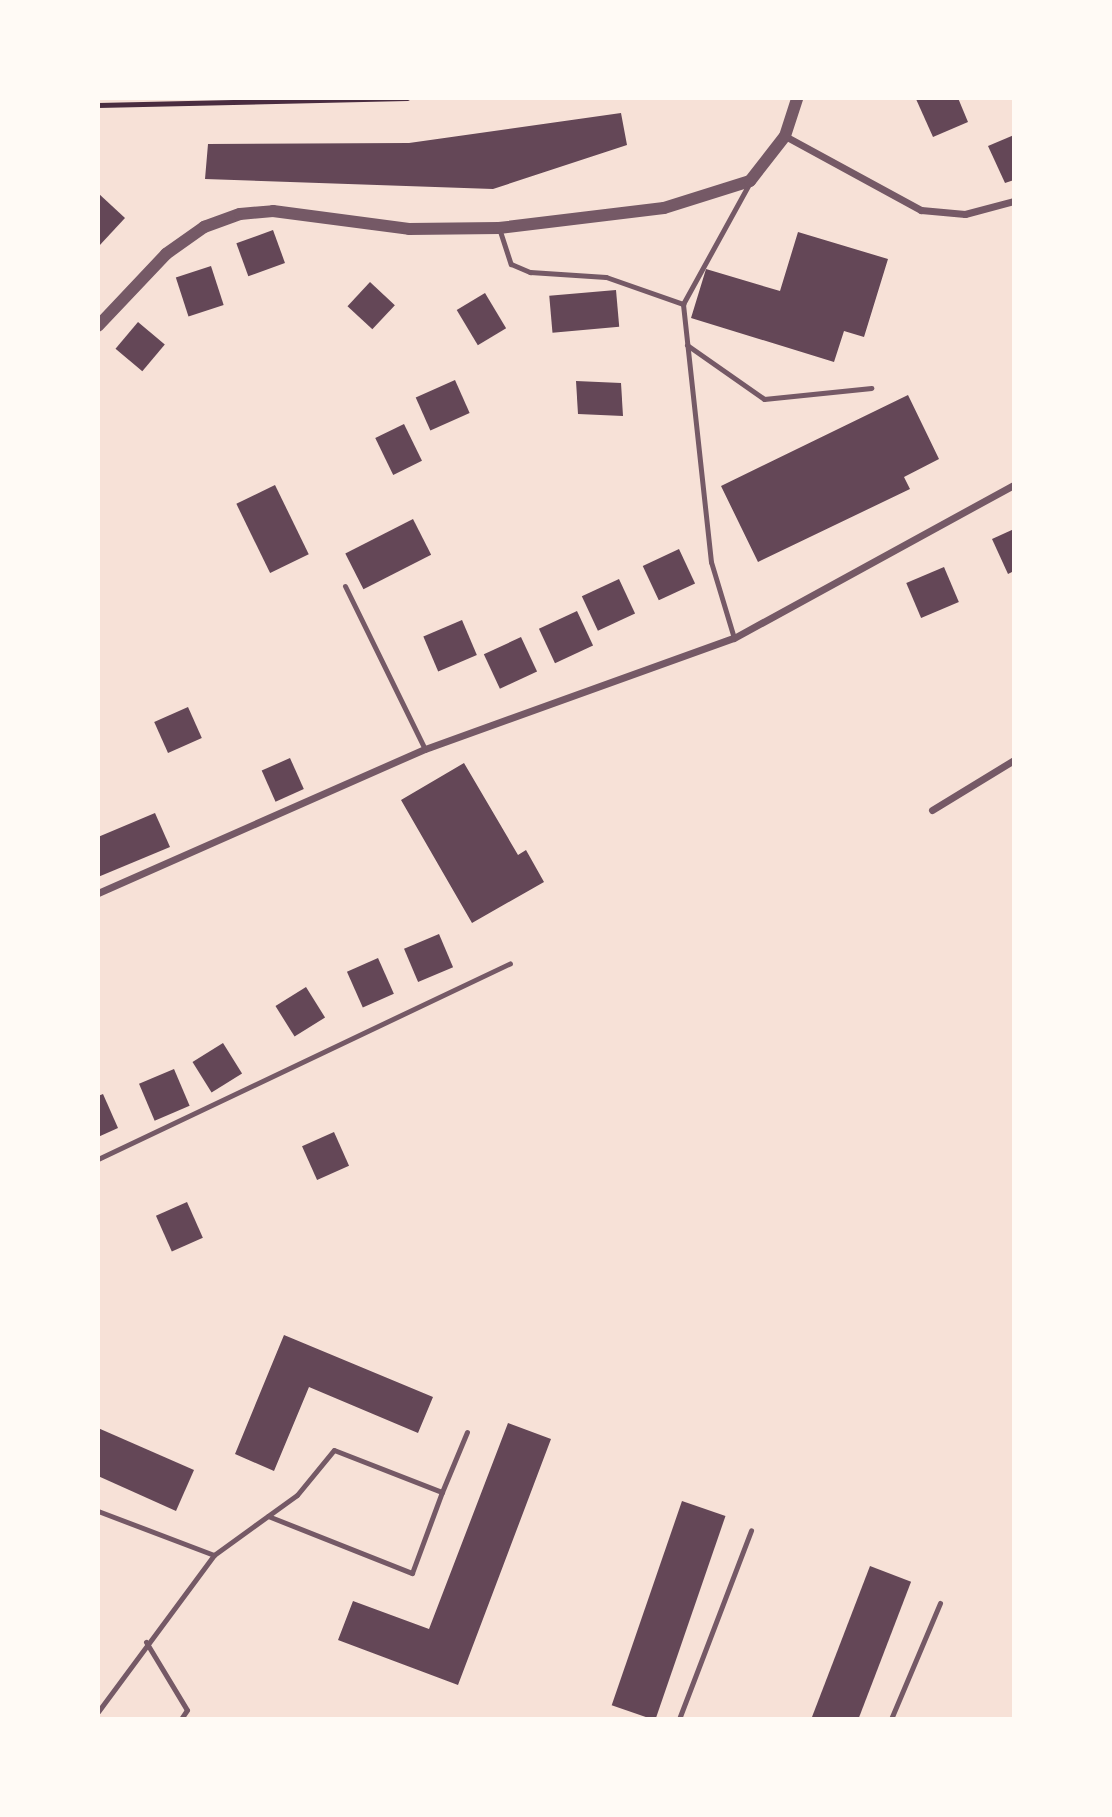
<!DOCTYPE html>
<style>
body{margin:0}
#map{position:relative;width:1112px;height:1817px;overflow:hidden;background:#f7e1d7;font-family:Mulish,sans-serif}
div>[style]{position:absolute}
.building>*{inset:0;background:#644757;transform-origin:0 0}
.path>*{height:4.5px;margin:-2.25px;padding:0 2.25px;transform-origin:2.25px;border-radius:2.25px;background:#4a2c40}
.service>*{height:5px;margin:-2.5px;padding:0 2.5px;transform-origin:2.5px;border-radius:2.5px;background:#755966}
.minor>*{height:7px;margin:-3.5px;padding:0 3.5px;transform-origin:3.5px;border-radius:3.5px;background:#755966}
.tertiary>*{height:12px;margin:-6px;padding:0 6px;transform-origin:6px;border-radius:6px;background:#755966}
span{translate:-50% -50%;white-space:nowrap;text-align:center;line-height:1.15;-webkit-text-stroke:7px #fffaf5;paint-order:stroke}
.frame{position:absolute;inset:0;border:100px solid #fffaf5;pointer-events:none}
</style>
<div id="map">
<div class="building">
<i style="clip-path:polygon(958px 98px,968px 122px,933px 137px,916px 99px)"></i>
<i style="clip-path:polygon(621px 113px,627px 145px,493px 189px,205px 179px,208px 144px,409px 143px)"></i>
<i style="clip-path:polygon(1014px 135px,1014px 180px,1005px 183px,988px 146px)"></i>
<i style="clip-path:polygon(98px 193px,125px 218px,99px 246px,98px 245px)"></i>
<i style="left:273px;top:230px;width:35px;height:39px;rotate:70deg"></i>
<i style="clip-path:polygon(798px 232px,888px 259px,864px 337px,844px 331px,834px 362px,691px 318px,706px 269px,780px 291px)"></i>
<i style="left:211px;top:266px;width:41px;height:37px;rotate:72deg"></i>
<i style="left:370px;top:282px;width:34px;height:33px;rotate:43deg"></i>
<i style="left:616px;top:290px;width:37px;height:67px;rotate:85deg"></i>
<i style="left:485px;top:293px;width:41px;height:33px;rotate:59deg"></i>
<i style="left:138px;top:322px;width:35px;height:35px;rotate:40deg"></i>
<i style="left:455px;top:380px;width:36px;height:43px;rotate:66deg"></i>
<i style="clip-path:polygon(576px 381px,621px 383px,623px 416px,578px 414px)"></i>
<i style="clip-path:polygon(908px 395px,939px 459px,904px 477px,910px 489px,758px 562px,721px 486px)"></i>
<i style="left:404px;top:424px;width:41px;height:32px;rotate:64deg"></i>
<i style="left:275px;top:485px;width:77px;height:43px;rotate:64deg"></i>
<i style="left:413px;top:519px;width:40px;height:76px;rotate:63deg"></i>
<i style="clip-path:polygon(1014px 529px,1014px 571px,1008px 574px,992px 539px)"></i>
<i style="left:679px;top:549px;width:38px;height:40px;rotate:65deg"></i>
<i style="left:944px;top:567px;width:38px;height:41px;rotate:67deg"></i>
<i style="left:619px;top:579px;width:38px;height:41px;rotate:65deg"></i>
<i style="left:577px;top:611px;width:38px;height:42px;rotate:65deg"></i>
<i style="left:462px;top:620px;width:38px;height:42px;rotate:67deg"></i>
<i style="left:521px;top:637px;width:38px;height:41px;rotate:65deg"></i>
<i style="left:188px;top:707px;width:34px;height:37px;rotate:66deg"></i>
<i style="left:290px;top:758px;width:34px;height:31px;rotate:66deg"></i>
<i style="clip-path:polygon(464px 763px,518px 855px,526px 850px,544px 882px,472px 923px,401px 800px)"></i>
<i style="clip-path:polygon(155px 813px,170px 847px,98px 877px,98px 837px)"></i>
<i style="left:439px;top:934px;width:36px;height:38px;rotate:67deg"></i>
<i style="left:378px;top:958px;width:39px;height:34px;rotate:66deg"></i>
<i style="left:306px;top:987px;width:36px;height:36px;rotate:58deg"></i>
<i style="left:223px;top:1043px;width:36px;height:36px;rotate:58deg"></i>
<i style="left:174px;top:1069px;width:40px;height:38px;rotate:67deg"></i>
<i style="clip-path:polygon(103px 1094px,118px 1128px,98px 1137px,98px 1096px)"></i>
<i style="left:334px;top:1132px;width:37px;height:35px;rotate:66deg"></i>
<i style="left:187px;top:1202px;width:39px;height:34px;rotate:66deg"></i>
<i style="clip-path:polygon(284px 1335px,433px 1397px,418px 1433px,309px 1387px,274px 1471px,235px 1454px)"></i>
<i style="clip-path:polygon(508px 1423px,551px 1439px,458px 1685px,338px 1640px,353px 1601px,429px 1629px)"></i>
<i style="clip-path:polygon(98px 1428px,194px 1470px,176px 1511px,98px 1476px)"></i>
<i style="left:682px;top:1501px;width:46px;height:216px;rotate:19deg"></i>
<i style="left:870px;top:1566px;width:44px;height:164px;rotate:21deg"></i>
</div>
<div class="path">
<i style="left:98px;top:105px;width:309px;rotate:-1.3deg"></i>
</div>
<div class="service">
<i style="left:499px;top:228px;width:38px;rotate:72deg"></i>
<i style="left:511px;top:264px;width:21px;rotate:23deg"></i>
<i style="left:530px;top:272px;width:76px;rotate:3.8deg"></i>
<i style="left:606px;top:277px;width:82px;rotate:19.3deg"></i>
<i style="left:687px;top:345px;width:94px;rotate:35deg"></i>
<i style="left:764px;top:399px;width:108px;rotate:-5.9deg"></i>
<i style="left:345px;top:586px;width:182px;rotate:63.9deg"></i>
<i style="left:734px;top:638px;width:79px;rotate:-106.8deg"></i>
<i style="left:711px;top:562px;width:260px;rotate:-96.2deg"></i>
<i style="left:683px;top:304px;width:137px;rotate:-61.2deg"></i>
<i style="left:98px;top:1159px;width:456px;rotate:-25.4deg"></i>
<i style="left:98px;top:1511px;width:124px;rotate:20.8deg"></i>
<i style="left:214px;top:1555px;width:195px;rotate:126.5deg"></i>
<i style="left:268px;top:1516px;width:155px;rotate:21.6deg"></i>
<i style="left:412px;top:1573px;width:86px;rotate:-69.7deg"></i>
<i style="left:214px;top:1555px;width:102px;rotate:-35.9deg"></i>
<i style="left:297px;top:1495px;width:58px;rotate:-50.6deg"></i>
<i style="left:334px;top:1450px;width:116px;rotate:21.3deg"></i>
<i style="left:442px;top:1492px;width:65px;rotate:-67.4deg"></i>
<i style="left:146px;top:1642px;width:79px;rotate:58.9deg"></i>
<i style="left:187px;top:1710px;width:11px;rotate:124deg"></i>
<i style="left:679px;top:1719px;width:202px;rotate:-69.1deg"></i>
<i style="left:891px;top:1719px;width:126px;rotate:-67.1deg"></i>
</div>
<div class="minor">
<i style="left:785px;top:136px;width:155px;rotate:28.6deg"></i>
<i style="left:921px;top:210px;width:44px;rotate:5.2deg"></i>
<i style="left:965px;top:214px;width:51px;rotate:-14.9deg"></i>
<i style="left:932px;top:810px;width:96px;rotate:-31.4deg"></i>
<i style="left:98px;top:893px;width:357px;rotate:-23.8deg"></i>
<i style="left:425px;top:749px;width:328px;rotate:-19.8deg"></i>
<i style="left:734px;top:638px;width:319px;rotate:-28.7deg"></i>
</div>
<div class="tertiary">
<i style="left:98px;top:326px;width:99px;rotate:-46.6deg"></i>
<i style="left:166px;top:254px;width:47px;rotate:-35.4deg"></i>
<i style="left:204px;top:227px;width:38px;rotate:-20deg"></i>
<i style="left:240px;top:214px;width:33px;rotate:-5deg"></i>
<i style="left:273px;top:211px;width:137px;rotate:7.5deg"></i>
<i style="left:409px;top:229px;width:90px;rotate:-0.6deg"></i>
<i style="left:499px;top:228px;width:166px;rotate:-6.9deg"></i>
<i style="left:664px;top:208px;width:90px;rotate:-17.4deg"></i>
<i style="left:750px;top:181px;width:57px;rotate:-52.1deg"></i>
<i style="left:785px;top:136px;width:40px;rotate:-72deg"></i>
</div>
<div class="frame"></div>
</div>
